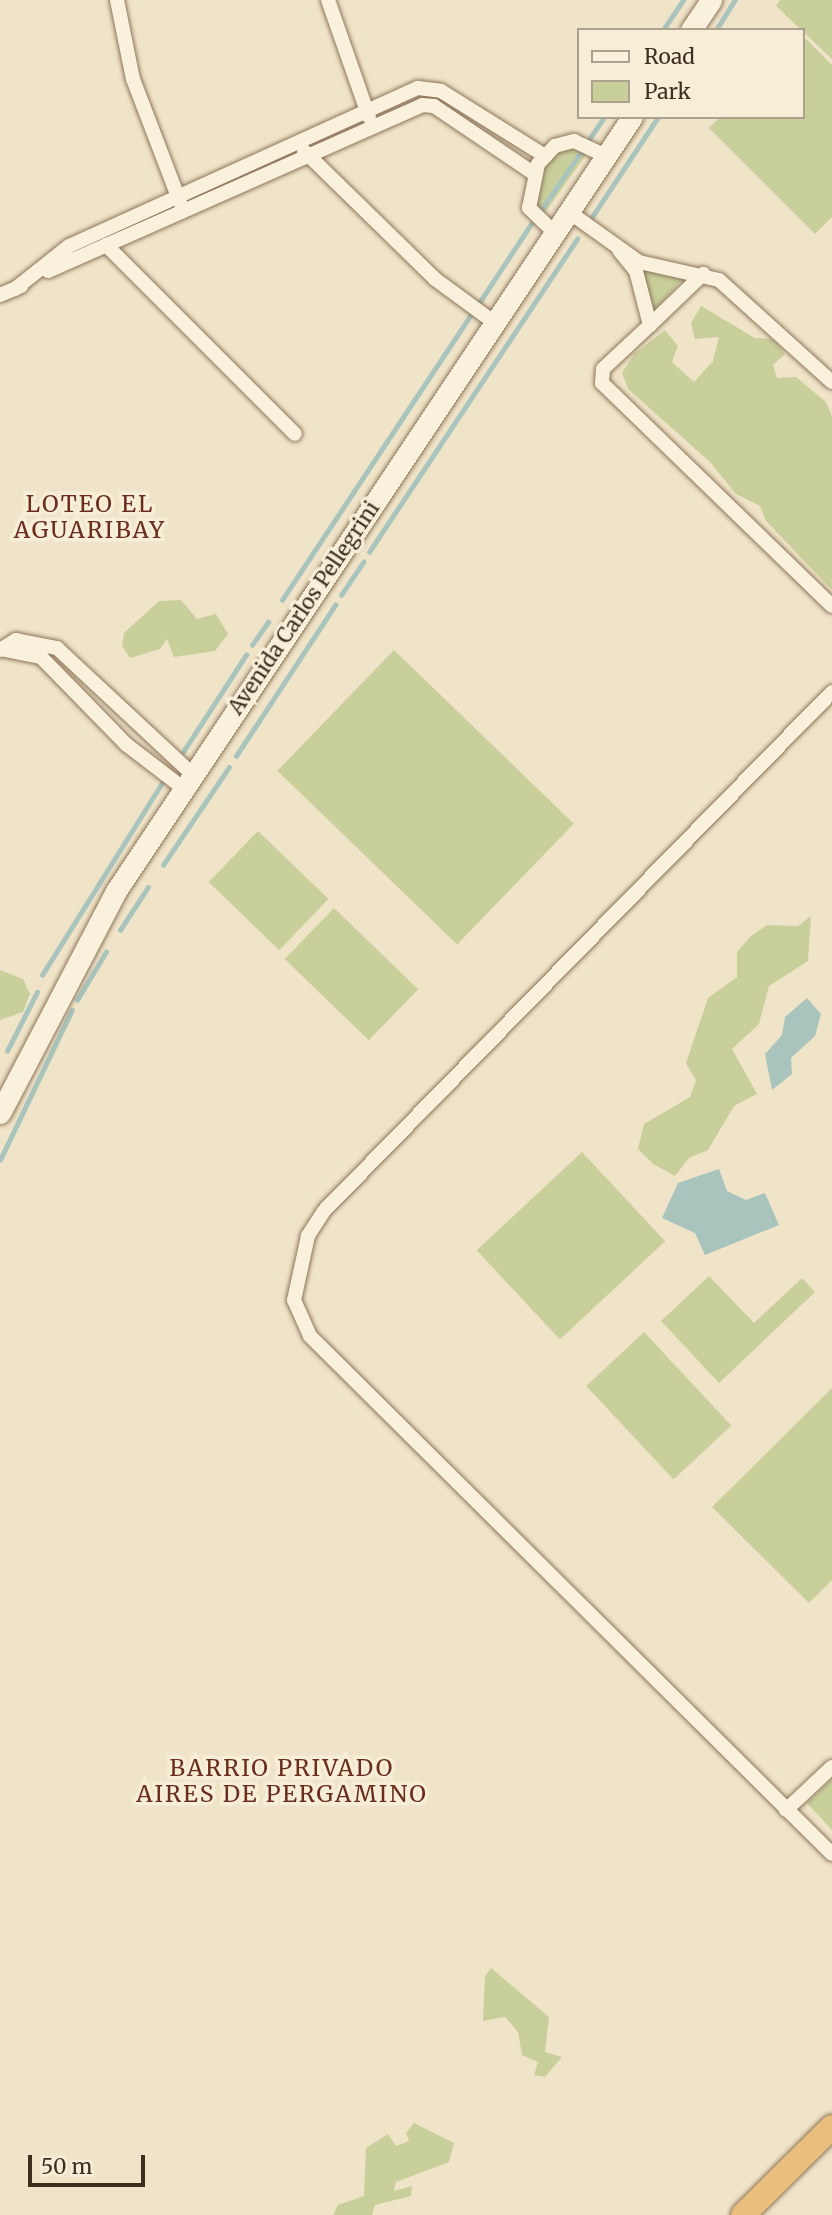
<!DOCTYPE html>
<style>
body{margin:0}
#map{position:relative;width:832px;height:2215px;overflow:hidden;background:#f0e4c8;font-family:Merriweather,serif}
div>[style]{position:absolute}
.green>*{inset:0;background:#c9cf9b;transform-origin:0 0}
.water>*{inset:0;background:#a9c4bc}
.stream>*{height:4.5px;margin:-2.25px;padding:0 2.25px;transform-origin:2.25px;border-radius:2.25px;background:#a9c4bc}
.roads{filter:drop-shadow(0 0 2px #8d765c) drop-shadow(0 0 2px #8d765c)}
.minor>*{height:14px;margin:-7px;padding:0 7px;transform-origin:7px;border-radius:7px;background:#faf1dc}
.secondary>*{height:21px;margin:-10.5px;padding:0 10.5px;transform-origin:10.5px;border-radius:10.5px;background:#faf1dc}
.trunk>*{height:24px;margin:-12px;padding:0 12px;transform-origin:12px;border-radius:12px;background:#eabe7c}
span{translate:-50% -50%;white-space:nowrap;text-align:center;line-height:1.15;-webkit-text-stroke:7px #f7eed8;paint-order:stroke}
.street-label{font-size:21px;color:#3d2e20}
.neighbourhood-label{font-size:23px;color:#6b2e1e;letter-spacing:2px}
.legend{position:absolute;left:577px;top:28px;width:228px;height:91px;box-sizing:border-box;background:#f7eed8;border:2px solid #ada18e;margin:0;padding:9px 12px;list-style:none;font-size:21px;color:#3d2e20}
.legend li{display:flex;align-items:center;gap:14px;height:35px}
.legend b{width:35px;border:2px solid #ada18e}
.scale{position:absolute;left:28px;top:2155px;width:117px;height:32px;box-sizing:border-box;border:4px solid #3d2e20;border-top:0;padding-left:9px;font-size:21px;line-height:24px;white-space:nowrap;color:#3d2e20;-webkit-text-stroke:5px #f7eed8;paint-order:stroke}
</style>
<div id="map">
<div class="green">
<i style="clip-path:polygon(780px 0,832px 0,832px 59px,776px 6px)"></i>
<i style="clip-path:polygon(803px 36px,832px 65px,832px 217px,815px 234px,709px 128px,720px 117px,802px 117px)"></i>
<i style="clip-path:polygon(569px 146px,586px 155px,544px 214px,534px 206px,535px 179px,551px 156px)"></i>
<i style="clip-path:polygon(642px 267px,686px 276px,654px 310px)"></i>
<i style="clip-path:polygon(701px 306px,755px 338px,773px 339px,785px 354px,773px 365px,777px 378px,796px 377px,826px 402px,832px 416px,832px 590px,766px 521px,760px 506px,736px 494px,710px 462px,628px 389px,622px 373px,634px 354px,665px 330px,678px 346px,672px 362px,694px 382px,713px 361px,719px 337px,695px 339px,691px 323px)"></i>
<i style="clip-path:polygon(181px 600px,197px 619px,216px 614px,228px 634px,215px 651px,174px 657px,167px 639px,160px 649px,130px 658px,122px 646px,124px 633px,159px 601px)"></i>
<i style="left:394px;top:650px;width:250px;height:168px;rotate:44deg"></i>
<i style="left:258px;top:831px;width:98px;height:71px;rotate:44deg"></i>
<i style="left:334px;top:908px;width:117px;height:71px;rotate:44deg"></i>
<i style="clip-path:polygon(811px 916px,808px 961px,769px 986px,759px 1024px,732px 1049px,757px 1094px,734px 1106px,708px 1150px,689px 1158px,675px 1176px,653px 1164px,638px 1149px,644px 1124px,690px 1097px,696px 1080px,686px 1063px,708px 998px,737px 977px,737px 952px,751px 936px,767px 925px,798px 926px)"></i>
<i style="clip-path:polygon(0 970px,23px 979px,30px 994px,23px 1012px,0 1020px)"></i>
<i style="left:582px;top:1152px;width:122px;height:144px;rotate:47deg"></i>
<i style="clip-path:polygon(709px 1276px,754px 1323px,802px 1278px,815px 1292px,719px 1383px,661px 1321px)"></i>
<i style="left:644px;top:1332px;width:128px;height:79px;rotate:47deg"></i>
<i style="clip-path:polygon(832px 1388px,832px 1580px,809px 1603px,712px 1507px)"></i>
<i style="clip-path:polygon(832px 1779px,832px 1830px,807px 1803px)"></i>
<i style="clip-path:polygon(491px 1968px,549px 2017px,545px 2052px,562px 2057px,545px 2077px,534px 2075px,538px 2062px,522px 2055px,518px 2032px,505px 2017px,483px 2021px,485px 1976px)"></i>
<i style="clip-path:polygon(414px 2123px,454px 2143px,449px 2162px,396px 2182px,394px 2191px,412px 2186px,411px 2196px,375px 2205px,372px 2215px,333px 2215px,338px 2205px,364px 2196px,366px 2148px,388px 2134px,396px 2146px,409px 2141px,406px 2133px)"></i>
</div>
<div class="water">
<i style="clip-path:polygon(807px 998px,821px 1014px,815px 1036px,791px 1058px,792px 1074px,772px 1090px,765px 1054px,782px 1035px,785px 1017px)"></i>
<i style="clip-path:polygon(719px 1169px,727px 1191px,746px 1200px,765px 1193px,779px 1225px,705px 1255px,695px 1233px,662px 1218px,678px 1183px)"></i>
</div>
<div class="stream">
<i style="left:663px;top:30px;width:36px;rotate:-56deg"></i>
<i style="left:716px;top:30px;width:36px;rotate:-58deg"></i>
<i style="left:590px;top:138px;width:25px;rotate:-56deg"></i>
<i style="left:541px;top:210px;width:70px;rotate:-55.4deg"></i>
<i style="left:592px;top:217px;width:120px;rotate:-56.6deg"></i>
<i style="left:479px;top:303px;width:95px;rotate:-56.6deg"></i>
<i style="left:369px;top:552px;width:376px;rotate:-56.4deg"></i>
<i style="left:341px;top:595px;width:40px;rotate:-56deg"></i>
<i style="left:282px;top:600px;width:341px;rotate:-56.5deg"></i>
<i style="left:252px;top:645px;width:28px;rotate:-55deg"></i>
<i style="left:183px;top:752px;width:116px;rotate:-57deg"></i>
<i style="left:236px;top:756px;width:181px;rotate:-56.7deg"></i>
<i style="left:163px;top:865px;width:118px;rotate:-56deg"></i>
<i style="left:120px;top:930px;width:51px;rotate:-56.9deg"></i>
<i style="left:42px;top:975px;width:226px;rotate:-58deg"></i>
<i style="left:77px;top:1000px;width:56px;rotate:-58.9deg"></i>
<i style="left:7px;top:1051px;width:66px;rotate:-63deg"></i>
<i style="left:0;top:1160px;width:166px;rotate:-64.4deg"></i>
</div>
<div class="roads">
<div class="minor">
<i style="left:117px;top:0;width:81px;rotate:78.6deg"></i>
<i style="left:133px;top:79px;width:132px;rotate:69.1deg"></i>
<i style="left:328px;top:0;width:124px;rotate:70.7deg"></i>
<i style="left:304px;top:151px;width:183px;rotate:44.3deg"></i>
<i style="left:435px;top:279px;width:74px;rotate:36.3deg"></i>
<i style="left:569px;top:212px;width:86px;rotate:35.5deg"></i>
<i style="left:639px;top:262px;width:82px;rotate:12.7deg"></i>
<i style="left:719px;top:280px;width:152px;rotate:42.1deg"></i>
<i style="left:554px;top:232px;width:35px;rotate:-136deg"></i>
<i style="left:529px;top:208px;width:45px;rotate:-78.4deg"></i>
<i style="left:538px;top:164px;width:25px;rotate:-47deg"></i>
<i style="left:555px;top:146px;width:20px;rotate:-15deg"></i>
<i style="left:574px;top:141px;width:35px;rotate:25deg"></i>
<i style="left:106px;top:245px;width:267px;rotate:45deg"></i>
<i style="left:619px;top:250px;width:27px;rotate:51deg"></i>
<i style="left:636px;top:271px;width:56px;rotate:75.5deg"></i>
<i style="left:650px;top:325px;width:64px;rotate:136.9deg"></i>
<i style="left:603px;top:369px;width:14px;rotate:94deg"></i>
<i style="left:602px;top:383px;width:320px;rotate:44.1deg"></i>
<i style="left:48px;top:271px;width:409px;rotate:-23.9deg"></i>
<i style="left:422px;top:105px;width:12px;rotate:5deg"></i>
<i style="left:434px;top:106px;width:120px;rotate:34.1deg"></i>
<i style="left:15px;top:289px;width:69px;rotate:-38.5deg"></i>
<i style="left:69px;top:246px;width:383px;rotate:-24.4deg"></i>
<i style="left:418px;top:88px;width:23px;rotate:7deg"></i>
<i style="left:441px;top:91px;width:123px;rotate:32deg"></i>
<i style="left:0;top:295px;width:23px;rotate:-23deg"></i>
<i style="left:650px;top:325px;width:74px;rotate:-43.9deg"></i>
<i style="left:0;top:650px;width:19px;rotate:-32deg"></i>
<i style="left:16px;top:640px;width:42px;rotate:11deg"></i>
<i style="left:57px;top:648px;width:185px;rotate:43deg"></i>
<i style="left:5px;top:650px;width:37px;rotate:11deg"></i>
<i style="left:41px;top:657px;width:123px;rotate:45.7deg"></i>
<i style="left:127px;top:745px;width:71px;rotate:37.5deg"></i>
<i style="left:832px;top:692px;width:726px;rotate:134.39deg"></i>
<i style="left:324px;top:1211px;width:30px;rotate:123deg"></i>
<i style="left:308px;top:1236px;width:66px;rotate:102.3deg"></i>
<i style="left:294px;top:1300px;width:39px;rotate:66deg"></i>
<i style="left:310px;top:1336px;width:735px;rotate:44.78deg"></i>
<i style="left:786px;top:1810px;width:63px;rotate:-43.1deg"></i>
</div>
<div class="secondary">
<i style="left:691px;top:30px;width:36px;rotate:-56deg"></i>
<i style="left:0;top:1113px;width:250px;rotate:-62.4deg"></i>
<i style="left:116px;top:891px;width:930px;rotate:-56.31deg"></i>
</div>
<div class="trunk">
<i style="left:743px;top:2215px;width:125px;rotate:-44.7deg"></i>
</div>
</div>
<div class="street-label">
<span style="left:304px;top:608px;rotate:-56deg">Avenida Carlos Pellegrini</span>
</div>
<div class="neighbourhood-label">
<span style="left:90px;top:517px">LOTEO EL<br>AGUARIBAY</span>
<span style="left:282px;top:1781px">BARRIO PRIVADO<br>AIRES DE PERGAMINO</span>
</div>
<ul class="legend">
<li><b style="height:9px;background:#faf1dc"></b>Road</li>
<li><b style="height:19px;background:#c9cf9b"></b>Park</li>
</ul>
<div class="scale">50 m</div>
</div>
